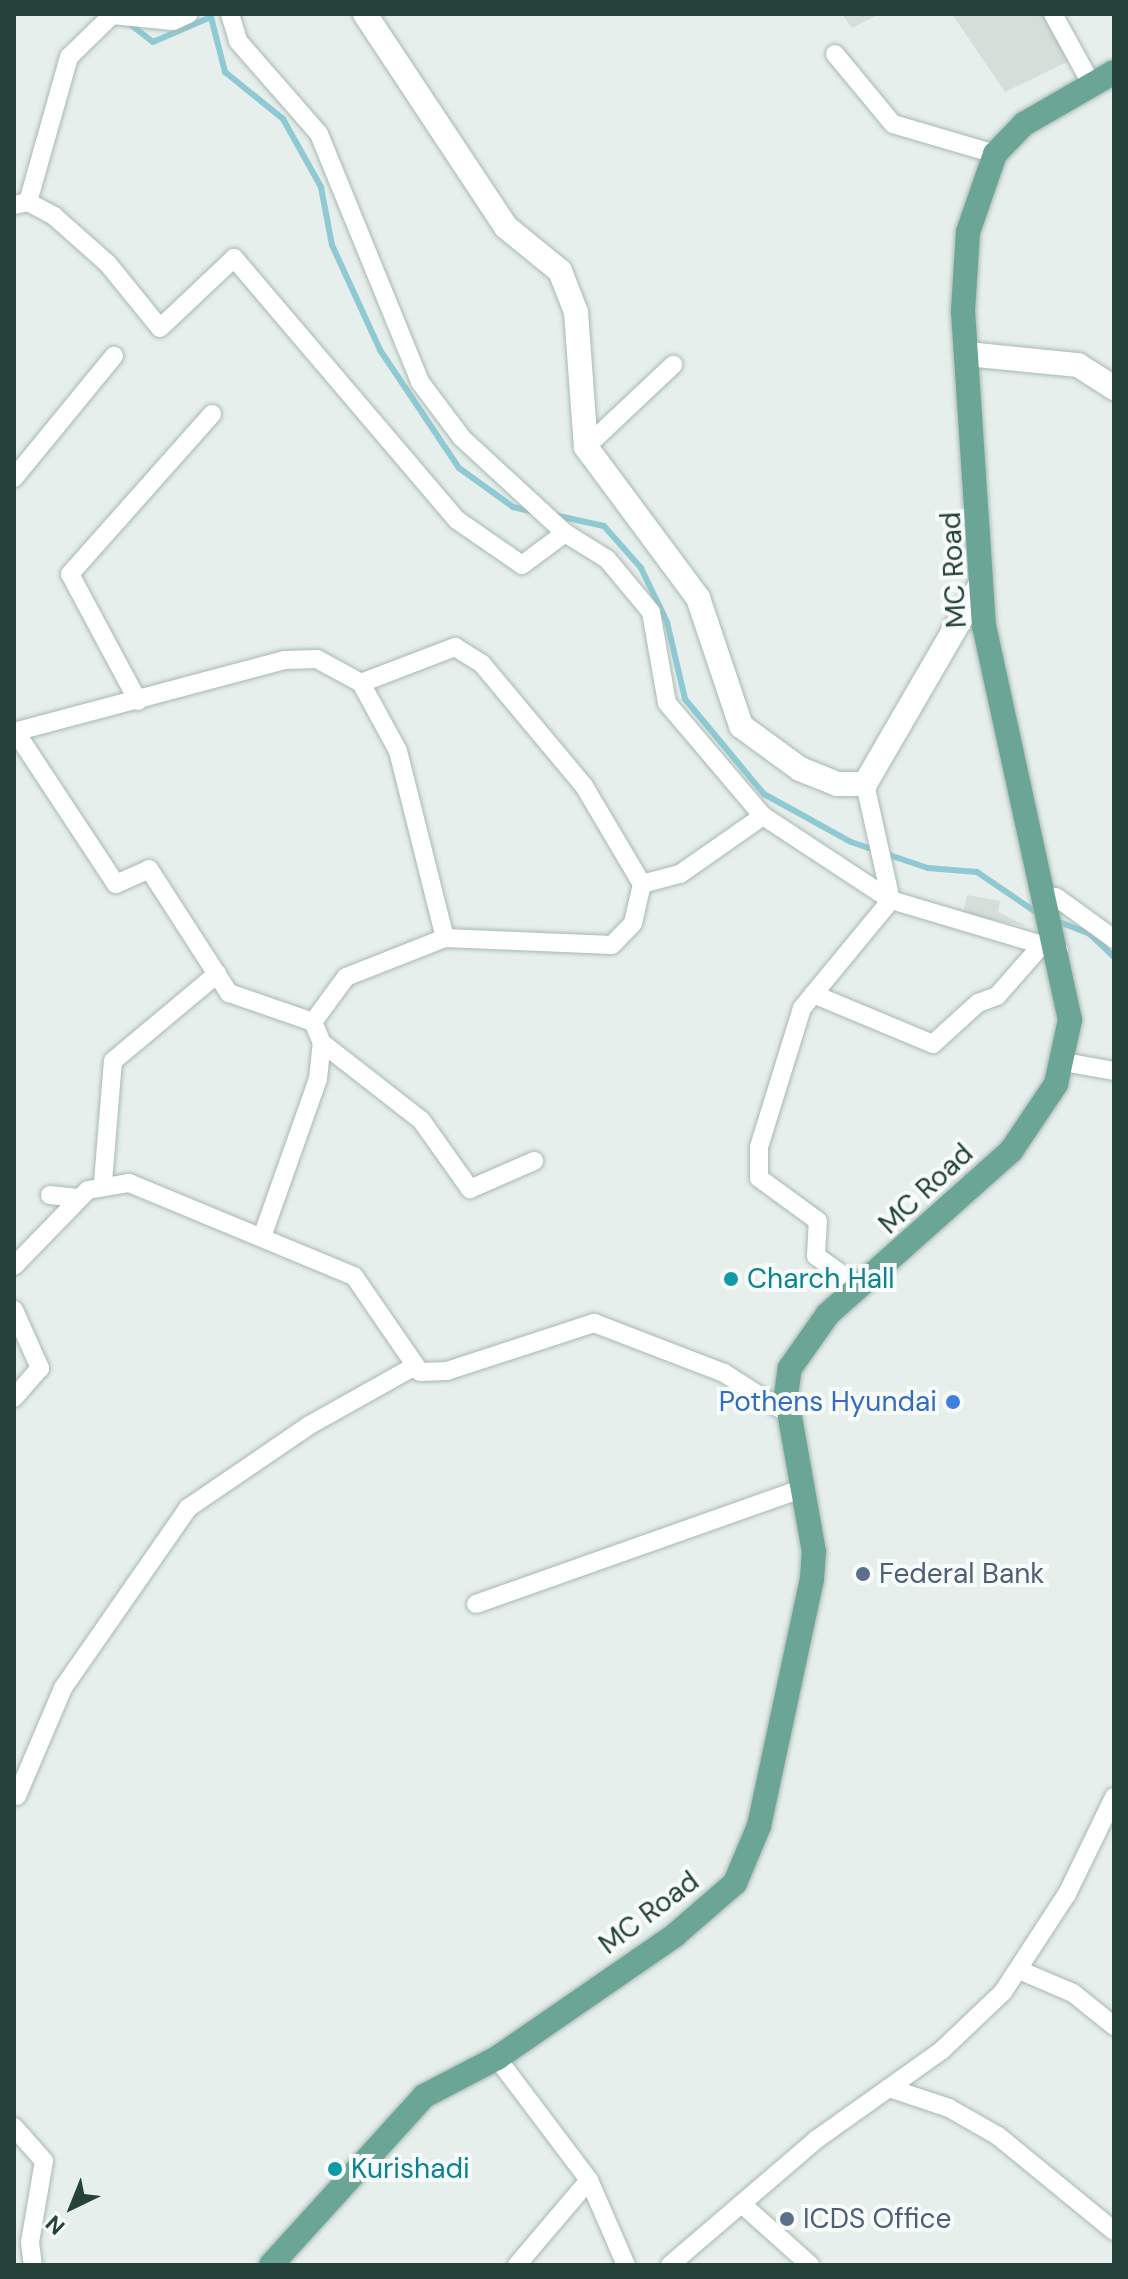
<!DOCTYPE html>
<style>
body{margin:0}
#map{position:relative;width:1128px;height:2279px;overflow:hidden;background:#e6efeb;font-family:"DM Sans",sans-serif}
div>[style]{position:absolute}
.built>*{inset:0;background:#d4dfda}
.stream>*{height:6px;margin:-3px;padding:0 3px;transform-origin:3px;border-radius:3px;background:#8ec9d4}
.roads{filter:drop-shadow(0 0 2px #a8b8b2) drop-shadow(0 0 2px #a8b8b2)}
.street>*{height:18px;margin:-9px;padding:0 9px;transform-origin:9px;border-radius:9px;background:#fff}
.secondary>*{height:24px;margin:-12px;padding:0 12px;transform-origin:12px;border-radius:12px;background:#fff}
.primary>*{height:24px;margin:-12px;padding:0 12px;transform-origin:12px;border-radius:12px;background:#6aa596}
.dots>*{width:22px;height:22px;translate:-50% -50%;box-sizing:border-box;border:4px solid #f7fbf9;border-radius:50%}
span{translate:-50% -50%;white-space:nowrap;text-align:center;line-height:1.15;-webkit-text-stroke:8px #f7fbf9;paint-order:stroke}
.street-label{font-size:28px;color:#24423a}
.culture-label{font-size:28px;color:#0d838f}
.left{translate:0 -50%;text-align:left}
.shop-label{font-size:28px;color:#366cbe}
.right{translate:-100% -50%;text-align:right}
.service-label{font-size:28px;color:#4e5e75}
.frame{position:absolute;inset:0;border:16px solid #24423a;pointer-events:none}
.north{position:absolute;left:32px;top:2167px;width:80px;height:80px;-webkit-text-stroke:6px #f7fbf9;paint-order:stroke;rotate:223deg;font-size:22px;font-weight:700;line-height:32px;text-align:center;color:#24423a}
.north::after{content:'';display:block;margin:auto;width:28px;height:36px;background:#24423a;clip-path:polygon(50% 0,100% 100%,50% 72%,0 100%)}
</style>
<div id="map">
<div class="built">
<i style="clip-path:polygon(842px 14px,879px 14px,852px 28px)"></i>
<i style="clip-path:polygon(952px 14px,1045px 14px,1069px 61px,1005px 92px)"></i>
<i style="clip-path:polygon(967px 895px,1000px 901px,998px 912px,1026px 926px,963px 914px)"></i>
</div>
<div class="stream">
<i style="left:126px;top:21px;width:34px;rotate:38deg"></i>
<i style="left:153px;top:42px;width:63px;rotate:-23.3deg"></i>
<i style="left:211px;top:17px;width:57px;rotate:75.7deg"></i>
<i style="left:225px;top:72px;width:75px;rotate:39deg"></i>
<i style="left:283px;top:119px;width:78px;rotate:60.8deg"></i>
<i style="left:321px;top:187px;width:59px;rotate:79.3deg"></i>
<i style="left:332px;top:245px;width:115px;rotate:65.4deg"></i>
<i style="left:380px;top:350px;width:142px;rotate:56.2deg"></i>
<i style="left:459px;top:468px;width:67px;rotate:35.8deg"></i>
<i style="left:513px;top:507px;width:18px;rotate:13deg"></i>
<i style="left:554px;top:515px;width:51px;rotate:12.4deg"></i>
<i style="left:604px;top:526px;width:56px;rotate:48.6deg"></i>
<i style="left:641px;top:568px;width:60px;rotate:64.3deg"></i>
<i style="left:667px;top:622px;width:79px;rotate:76.8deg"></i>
<i style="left:685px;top:699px;width:124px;rotate:50.3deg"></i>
<i style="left:764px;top:794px;width:99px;rotate:28.9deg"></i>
<i style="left:851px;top:842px;width:81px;rotate:18.7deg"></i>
<i style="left:928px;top:868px;width:49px;rotate:4.7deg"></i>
<i style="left:977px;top:872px;width:76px;rotate:34.3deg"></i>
<i style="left:1054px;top:920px;width:39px;rotate:21deg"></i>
<i style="left:1090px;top:934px;width:33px;rotate:44deg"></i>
</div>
<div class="roads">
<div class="street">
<i style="left:230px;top:14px;width:28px;rotate:73deg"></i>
<i style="left:238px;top:41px;width:123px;rotate:48.9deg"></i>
<i style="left:319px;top:134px;width:268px;rotate:67.8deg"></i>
<i style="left:420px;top:382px;width:70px;rotate:53.1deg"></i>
<i style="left:462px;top:438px;width:140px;rotate:42.7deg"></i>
<i style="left:1053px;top:14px;width:81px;rotate:61.2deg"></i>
<i style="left:835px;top:54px;width:91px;rotate:50.4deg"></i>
<i style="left:893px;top:124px;width:106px;rotate:16.4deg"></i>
<i style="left:28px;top:202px;width:151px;rotate:-74.2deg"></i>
<i style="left:69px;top:57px;width:60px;rotate:-44.3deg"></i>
<i style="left:112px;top:15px;width:61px;rotate:5.6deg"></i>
<i style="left:173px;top:21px;width:17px;rotate:-24deg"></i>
<i style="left:14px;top:205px;width:14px;rotate:-12deg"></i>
<i style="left:28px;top:202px;width:30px;rotate:28deg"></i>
<i style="left:54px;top:216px;width:72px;rotate:41.6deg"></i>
<i style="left:108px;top:264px;width:82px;rotate:50.9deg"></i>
<i style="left:160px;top:328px;width:102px;rotate:-43.4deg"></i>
<i style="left:234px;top:258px;width:344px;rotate:49.6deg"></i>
<i style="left:457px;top:520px;width:79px;rotate:34.7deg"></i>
<i style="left:522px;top:565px;width:54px;rotate:-36.7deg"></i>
<i style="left:565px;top:533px;width:49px;rotate:31.8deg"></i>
<i style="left:607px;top:559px;width:69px;rotate:50.3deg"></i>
<i style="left:651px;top:612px;width:92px;rotate:80deg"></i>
<i style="left:667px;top:703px;width:148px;rotate:49.7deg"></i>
<i style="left:763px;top:816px;width:153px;rotate:33.3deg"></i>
<i style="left:891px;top:900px;width:175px;rotate:16.6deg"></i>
<i style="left:586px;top:447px;width:120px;rotate:-43.3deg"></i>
<i style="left:14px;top:478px;width:158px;rotate:-50.7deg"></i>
<i style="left:361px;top:683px;width:77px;rotate:61.4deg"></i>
<i style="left:398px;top:751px;width:193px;rotate:75.9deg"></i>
<i style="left:138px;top:701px;width:144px;rotate:-118.2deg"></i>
<i style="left:70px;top:574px;width:214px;rotate:-48.4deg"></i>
<i style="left:15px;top:731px;width:183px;rotate:56.6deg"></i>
<i style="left:116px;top:884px;width:36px;rotate:-24deg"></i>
<i style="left:149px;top:869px;width:148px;rotate:57.2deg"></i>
<i style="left:229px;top:993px;width:89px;rotate:19deg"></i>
<i style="left:14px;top:732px;width:280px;rotate:-14.9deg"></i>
<i style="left:285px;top:660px;width:32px;rotate:-2deg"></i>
<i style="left:317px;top:659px;width:50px;rotate:28.6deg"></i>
<i style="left:361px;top:683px;width:101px;rotate:-21deg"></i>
<i style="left:455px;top:647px;width:32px;rotate:32deg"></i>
<i style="left:482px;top:664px;width:159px;rotate:50.1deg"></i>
<i style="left:584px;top:786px;width:114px;rotate:59.4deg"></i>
<i style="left:865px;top:784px;width:119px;rotate:77.4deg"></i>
<i style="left:1056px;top:897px;width:72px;rotate:35.9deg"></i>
<i style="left:813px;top:994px;width:130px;rotate:22.6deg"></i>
<i style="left:933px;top:1044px;width:61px;rotate:-42.3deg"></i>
<i style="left:978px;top:1003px;width:20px;rotate:-20deg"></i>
<i style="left:997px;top:996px;width:65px;rotate:-48.7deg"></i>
<i style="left:322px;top:1043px;width:125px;rotate:37.9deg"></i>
<i style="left:421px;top:1120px;width:85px;rotate:54.6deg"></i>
<i style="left:470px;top:1189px;width:70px;rotate:-23.6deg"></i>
<i style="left:1064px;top:1062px;width:51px;rotate:10.2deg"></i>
<i style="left:103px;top:1182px;width:121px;rotate:-85.3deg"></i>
<i style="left:113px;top:1061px;width:136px;rotate:-39.9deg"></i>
<i style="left:50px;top:1195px;width:28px;rotate:6deg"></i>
<i style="left:262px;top:1237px;width:168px;rotate:-70.5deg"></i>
<i style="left:318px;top:1079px;width:36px;rotate:-84deg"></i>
<i style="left:322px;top:1043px;width:23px;rotate:-113deg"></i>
<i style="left:313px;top:1022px;width:56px;rotate:-53.7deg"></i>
<i style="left:346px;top:977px;width:106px;rotate:-21.5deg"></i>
<i style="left:445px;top:938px;width:167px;rotate:2.4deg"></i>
<i style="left:612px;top:945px;width:30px;rotate:-46deg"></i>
<i style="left:633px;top:923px;width:40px;rotate:-77deg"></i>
<i style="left:642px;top:884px;width:39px;rotate:-15deg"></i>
<i style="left:680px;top:874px;width:101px;rotate:-34.9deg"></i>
<i style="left:14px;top:1266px;width:106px;rotate:-45.8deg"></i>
<i style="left:88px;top:1190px;width:42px;rotate:-9.7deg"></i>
<i style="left:129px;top:1183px;width:243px;rotate:22.5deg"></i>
<i style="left:354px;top:1276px;width:116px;rotate:55.5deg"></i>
<i style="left:420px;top:1372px;width:27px;rotate:-2deg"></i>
<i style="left:447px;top:1371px;width:155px;rotate:-18.1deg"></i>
<i style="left:594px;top:1323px;width:139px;rotate:21deg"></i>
<i style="left:724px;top:1373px;width:78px;rotate:32.5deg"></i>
<i style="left:861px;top:1288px;width:55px;rotate:-144.6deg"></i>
<i style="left:816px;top:1256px;width:35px;rotate:-87deg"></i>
<i style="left:818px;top:1221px;width:73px;rotate:-143.9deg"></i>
<i style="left:759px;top:1178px;width:31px;rotate:-90deg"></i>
<i style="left:759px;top:1147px;width:145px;rotate:-72.8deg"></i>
<i style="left:802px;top:1008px;width:140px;rotate:-50.5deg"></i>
<i style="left:14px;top:1310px;width:64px;rotate:65.9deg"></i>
<i style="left:40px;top:1368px;width:40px;rotate:131deg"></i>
<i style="left:476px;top:1604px;width:347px;rotate:-19.5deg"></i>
<i style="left:17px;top:1796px;width:117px;rotate:-66.9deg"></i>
<i style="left:63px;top:1688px;width:219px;rotate:-55.2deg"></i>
<i style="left:188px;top:1508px;width:145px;rotate:-34.3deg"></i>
<i style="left:308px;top:1426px;width:120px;rotate:-29.3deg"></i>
<i style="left:1019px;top:1970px;width:59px;rotate:23.1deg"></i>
<i style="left:1073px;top:1993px;width:53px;rotate:38.8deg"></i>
<i style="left:497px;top:2058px;width:153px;rotate:53deg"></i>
<i style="left:589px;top:2180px;width:93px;rotate:66.5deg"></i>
<i style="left:889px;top:2088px;width:63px;rotate:18.4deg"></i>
<i style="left:949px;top:2108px;width:56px;rotate:29.7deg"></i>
<i style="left:998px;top:2136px;width:150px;rotate:39.3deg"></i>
<i style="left:14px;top:2127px;width:45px;rotate:48.6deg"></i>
<i style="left:44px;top:2161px;width:82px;rotate:99.8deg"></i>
<i style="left:30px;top:2242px;width:23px;rotate:83deg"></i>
<i style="left:743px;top:2205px;width:90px;rotate:41.8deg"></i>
<i style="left:517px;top:2265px;width:111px;rotate:-49.7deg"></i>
<i style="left:670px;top:2265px;width:194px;rotate:-40.6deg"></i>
<i style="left:817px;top:2139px;width:152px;rotate:-35.4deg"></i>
<i style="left:941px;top:2051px;width:86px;rotate:-43.6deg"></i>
<i style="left:1003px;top:1992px;width:117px;rotate:-56.9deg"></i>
<i style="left:1067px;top:1894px;width:108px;rotate:-64.1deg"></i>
</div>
<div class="secondary">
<i style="left:365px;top:14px;width:255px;rotate:56.5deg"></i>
<i style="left:506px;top:227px;width:70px;rotate:39.2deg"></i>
<i style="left:560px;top:271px;width:44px;rotate:68.7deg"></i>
<i style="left:576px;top:312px;width:135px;rotate:85.8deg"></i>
<i style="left:586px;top:447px;width:188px;rotate:53.4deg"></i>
<i style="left:698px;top:598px;width:135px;rotate:71.4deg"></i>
<i style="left:741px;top:726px;width:73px;rotate:36.1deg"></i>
<i style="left:800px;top:769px;width:40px;rotate:22deg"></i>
<i style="left:837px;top:784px;width:28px"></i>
<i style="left:865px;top:784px;width:228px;rotate:-59.9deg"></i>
<i style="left:967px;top:354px;width:112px;rotate:5.7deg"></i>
<i style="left:1078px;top:365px;width:43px;rotate:32.6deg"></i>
</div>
<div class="primary">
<i style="left:271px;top:2265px;width:228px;rotate:-47.8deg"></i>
<i style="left:424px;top:2096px;width:82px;rotate:-27.5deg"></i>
<i style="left:497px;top:2058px;width:216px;rotate:-34.6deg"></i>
<i style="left:675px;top:1935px;width:79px;rotate:-40.9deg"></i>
<i style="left:735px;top:1883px;width:62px;rotate:-67.2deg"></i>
<i style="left:759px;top:1826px;width:253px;rotate:-77.9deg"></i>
<i style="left:812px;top:1579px;width:27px;rotate:-86deg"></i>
<i style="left:814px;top:1552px;width:159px;rotate:-100.1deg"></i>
<i style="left:786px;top:1395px;width:27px;rotate:-82deg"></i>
<i style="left:790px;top:1368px;width:66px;rotate:-54.9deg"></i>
<i style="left:828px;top:1314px;width:245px;rotate:-41.7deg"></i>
<i style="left:1011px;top:1151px;width:81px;rotate:-56.1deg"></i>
<i style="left:1056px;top:1084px;width:66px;rotate:-77.7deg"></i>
<i style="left:1070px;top:1020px;width:402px;rotate:-102.3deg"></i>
<i style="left:984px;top:627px;width:317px;rotate:-93.8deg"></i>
<i style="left:963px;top:311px;width:79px;rotate:-86.4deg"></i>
<i style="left:968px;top:232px;width:83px;rotate:-70.9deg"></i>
<i style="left:995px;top:154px;width:42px;rotate:-46deg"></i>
<i style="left:1024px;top:124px;width:104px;rotate:-30deg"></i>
</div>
</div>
<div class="dots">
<i style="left:731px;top:1279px;background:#0f9aa8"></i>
<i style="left:953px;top:1402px;background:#3f7fe0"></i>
<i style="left:863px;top:1574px;background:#5c6f8a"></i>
<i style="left:335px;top:2169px;background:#0f9aa8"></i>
<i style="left:787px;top:2219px;background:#5c6f8a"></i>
</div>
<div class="street-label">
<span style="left:954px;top:570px;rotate:-93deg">MC Road</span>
<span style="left:926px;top:1189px;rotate:-43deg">MC Road</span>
<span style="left:649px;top:1913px;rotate:-37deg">MC Road</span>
</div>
<div class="culture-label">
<span class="left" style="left:747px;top:1279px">Charch Hall</span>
<span class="left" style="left:351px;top:2169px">Kurishadi</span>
</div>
<div class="shop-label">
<span class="right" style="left:937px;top:1402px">Pothens Hyundai</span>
</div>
<div class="service-label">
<span class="left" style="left:879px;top:1574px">Federal Bank</span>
<span class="left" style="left:803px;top:2219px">ICDS Office</span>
</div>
<div class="frame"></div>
<div class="north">N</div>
</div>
